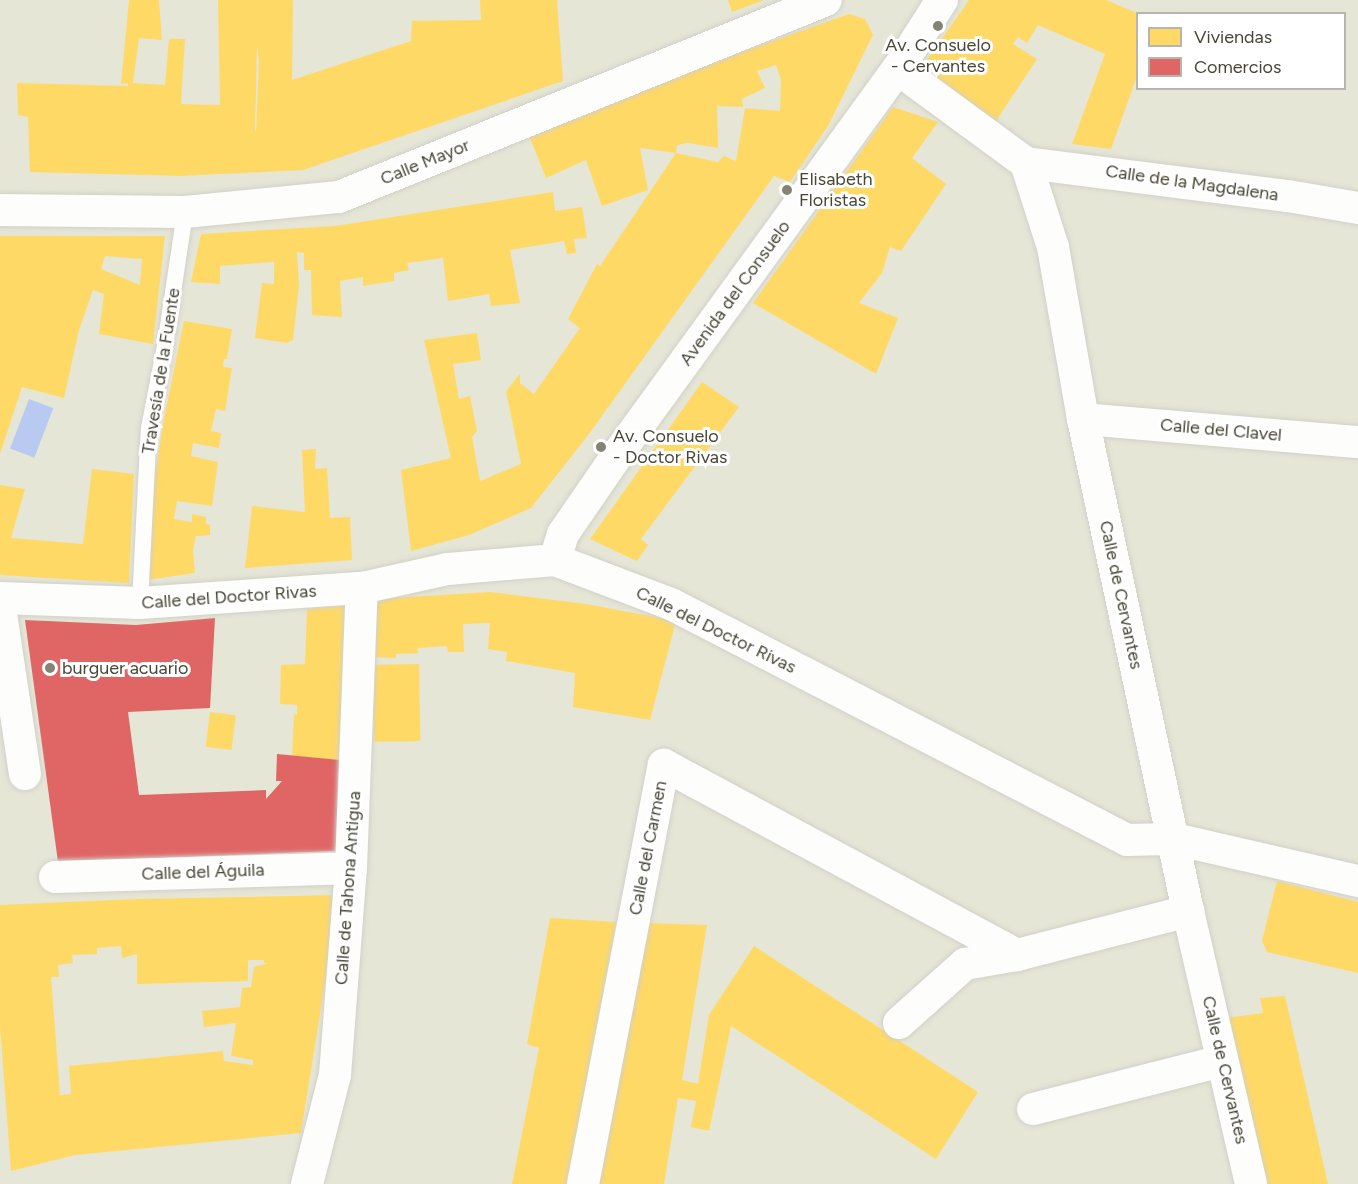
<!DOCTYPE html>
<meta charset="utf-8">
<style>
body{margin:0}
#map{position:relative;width:1358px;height:1184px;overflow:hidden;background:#f2f2ea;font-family:Figtree,sans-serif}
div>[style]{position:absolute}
.residential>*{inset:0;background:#e6e6d7}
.water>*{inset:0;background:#b9caf2;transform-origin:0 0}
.homes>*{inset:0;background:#ffd966;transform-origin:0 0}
.shops>*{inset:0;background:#e06666}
.roads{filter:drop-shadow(0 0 2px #d0d0c8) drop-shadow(0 0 2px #d0d0c8)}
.lane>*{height:16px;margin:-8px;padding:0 8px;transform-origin:8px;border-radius:8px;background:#fdfdfc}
.street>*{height:32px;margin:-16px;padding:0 16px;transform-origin:16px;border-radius:16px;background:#fdfdfc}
.dots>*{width:16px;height:16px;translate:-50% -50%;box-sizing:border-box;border:3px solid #fff;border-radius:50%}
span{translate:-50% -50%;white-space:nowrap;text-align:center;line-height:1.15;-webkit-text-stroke:6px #fff;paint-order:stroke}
.poi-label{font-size:18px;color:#484736}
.left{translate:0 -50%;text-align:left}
.street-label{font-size:18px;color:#484736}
.legend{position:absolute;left:1136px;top:12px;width:210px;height:78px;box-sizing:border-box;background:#fff;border:2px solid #b6b5af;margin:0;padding:8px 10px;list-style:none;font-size:18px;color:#484736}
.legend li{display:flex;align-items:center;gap:12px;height:30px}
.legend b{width:30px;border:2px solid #b6b5af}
</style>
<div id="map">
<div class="residential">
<i style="clip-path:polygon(evenodd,0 0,1358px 0,1358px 1184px,0 1184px,0 0,1138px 14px,1344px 14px,1344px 88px,1138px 88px,1138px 14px)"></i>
</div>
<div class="water">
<i style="left:29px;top:399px;width:26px;height:53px;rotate:21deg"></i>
</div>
<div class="homes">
<i style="clip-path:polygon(evenodd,129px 0,159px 0,162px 40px,139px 38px,133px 83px,165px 85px,169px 39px,185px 39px,181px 104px,220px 105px,218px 0,293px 0,292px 80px,411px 41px,412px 21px,481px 20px,480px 0,557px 0,563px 81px,303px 170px,180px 176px,30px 172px,28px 117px,18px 115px,17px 83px,128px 86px,128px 83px,121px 84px,129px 0,257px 46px,259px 61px,256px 131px,255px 131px,257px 46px)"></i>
<i style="clip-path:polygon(728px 0,764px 0,732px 12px)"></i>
<i style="clip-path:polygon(969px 0,1106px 0,1137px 13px,1137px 76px,1111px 149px,1072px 144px,1105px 54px,1038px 25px,1027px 43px,1018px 37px,1013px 44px,1037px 59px,996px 121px,943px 84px,925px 63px)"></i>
<i style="clip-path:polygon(evenodd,849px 14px,865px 19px,873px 35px,828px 126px,790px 182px,774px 176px,589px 434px,531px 508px,469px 535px,411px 551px,401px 470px,451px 458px,424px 340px,477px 333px,481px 360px,453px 364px,459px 399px,470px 396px,477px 431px,472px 437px,480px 481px,521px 464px,506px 391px,520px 374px,520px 383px,534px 394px,580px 328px,568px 319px,597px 264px,600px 266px,676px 153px,640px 148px,648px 190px,602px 206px,586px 160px,546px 178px,526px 128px,849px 14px,776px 65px,781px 80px,780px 111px,745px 108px,736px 161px,724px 156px,718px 162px,676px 153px,677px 145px,688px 143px,718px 148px,717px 106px,743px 107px,742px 99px,765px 88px,757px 71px,776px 65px)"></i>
<i style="clip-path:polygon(893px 107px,938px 122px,912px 158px,946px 184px,901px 251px,890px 247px,882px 273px,859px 303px,898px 318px,876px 374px,753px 303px)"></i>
<i style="clip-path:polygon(553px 192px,555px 211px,582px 207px,587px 238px,574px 239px,576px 253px,567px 254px,564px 241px,510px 250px,520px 303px,491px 306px,489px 294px,448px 301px,443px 258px,407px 263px,409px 270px,394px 273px,394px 281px,363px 286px,363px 277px,340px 281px,342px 317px,312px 315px,311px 270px,304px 270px,304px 253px,297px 252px,299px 285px,293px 340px,287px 343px,255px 338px,262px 283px,274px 284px,274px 262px,220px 266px,220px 284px,191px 282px,201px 234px,335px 226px)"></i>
<i style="clip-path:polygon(evenodd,0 236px,165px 236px,153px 344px,99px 334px,104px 294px,93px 290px,79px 330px,64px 398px,22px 387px,0 454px,0 236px,105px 256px,142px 259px,140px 285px,101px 269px,105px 256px)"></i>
<i style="clip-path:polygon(184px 321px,232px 329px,227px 359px,224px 359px,223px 367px,232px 368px,225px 411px,216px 409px,211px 431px,221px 433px,219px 448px,193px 443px,191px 456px,218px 462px,212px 506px,177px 501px,174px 519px,192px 522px,192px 514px,206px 517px,206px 524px,210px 525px,210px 535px,196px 536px,193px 550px,195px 573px,147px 580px,152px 498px,163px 424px)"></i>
<i style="clip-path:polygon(702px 382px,739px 407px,641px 539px,648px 545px,637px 561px,590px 539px)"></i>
<i style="clip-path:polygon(316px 449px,315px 469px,327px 468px,330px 518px,350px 517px,352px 560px,245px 568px,252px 506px,305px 512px,302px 450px)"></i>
<i style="clip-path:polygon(92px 469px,134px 474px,129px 583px,0 575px,0 485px,25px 489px,11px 538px,83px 544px)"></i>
<i style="clip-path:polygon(491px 592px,586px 604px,676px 621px,650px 720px,573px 707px,575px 673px,506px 661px,507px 652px,488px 649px,490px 623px,463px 624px,464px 652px,448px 652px,447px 646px,418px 648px,418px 653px,396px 654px,396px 658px,373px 657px,373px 599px)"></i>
<i style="clip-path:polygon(344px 606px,340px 760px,292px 756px,294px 715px,297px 714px,297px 705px,280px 704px,281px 665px,305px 664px,307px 609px)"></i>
<i style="left:419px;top:664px;width:77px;height:46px;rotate:89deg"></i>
<i style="left:210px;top:712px;width:26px;height:35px;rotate:7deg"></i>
<i style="clip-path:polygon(1277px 881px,1358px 902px,1358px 973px,1267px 952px,1262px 941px)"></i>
<i style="clip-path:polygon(evenodd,339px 895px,301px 1133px,75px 1155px,11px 1171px,0 1027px,0 905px,136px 899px,339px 895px,121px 946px,122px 958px,137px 954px,137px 984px,248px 981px,248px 960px,264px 960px,264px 963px,268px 963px,254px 967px,251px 987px,242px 988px,240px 1007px,202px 1011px,204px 1027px,236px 1023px,231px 1056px,253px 1060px,253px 1065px,224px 1061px,223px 1051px,69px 1066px,71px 1094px,60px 1095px,51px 977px,59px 977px,58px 965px,73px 963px,72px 955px,97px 954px,97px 948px,121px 946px)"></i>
<i style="clip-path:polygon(550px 918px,616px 922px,567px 1184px,512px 1184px,539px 1048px,527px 1044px)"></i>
<i style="clip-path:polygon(647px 923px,707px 925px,682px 1080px,698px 1084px,709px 1015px,754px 946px,978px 1092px,936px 1159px,731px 1026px,709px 1131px,691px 1127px,696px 1101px,678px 1098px,664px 1184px,599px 1184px)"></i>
<i style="clip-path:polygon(1285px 996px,1328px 1184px,1265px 1184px,1227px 1018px,1263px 1013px,1260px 998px)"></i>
</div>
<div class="shops">
<i style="clip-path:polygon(215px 618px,210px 708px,128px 712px,139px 795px,266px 790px,266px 799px,282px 781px,276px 781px,277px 754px,340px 760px,336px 851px,58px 862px,25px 620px,136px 625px)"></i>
</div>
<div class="roads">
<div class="lane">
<i style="left:140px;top:603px;width:175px;rotate:-87.1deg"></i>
<i style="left:149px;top:428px;width:84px;rotate:-79deg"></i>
<i style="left:165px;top:346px;width:135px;rotate:-81.5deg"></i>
</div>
<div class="street">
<i style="left:898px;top:69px;width:159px;rotate:36.3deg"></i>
<i style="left:1026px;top:163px;width:88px;rotate:72.2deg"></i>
<i style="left:1053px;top:247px;width:175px;rotate:80.1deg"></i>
<i style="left:1083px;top:419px;width:503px;rotate:77.95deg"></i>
<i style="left:1188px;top:911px;width:280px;rotate:77deg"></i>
<i style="left:1026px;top:163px;width:264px;rotate:7.2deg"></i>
<i style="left:1288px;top:196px;width:71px;rotate:9.7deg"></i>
<i style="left:0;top:210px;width:185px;rotate:0.6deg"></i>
<i style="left:185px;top:212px;width:155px;rotate:-5.6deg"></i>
<i style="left:339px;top:197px;width:525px;rotate:-22.02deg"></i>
<i style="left:1083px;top:419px;width:276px;rotate:4.8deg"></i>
<i style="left:555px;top:560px;width:27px;rotate:-73deg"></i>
<i style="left:563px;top:534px;width:101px;rotate:-55.5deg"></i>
<i style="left:620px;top:451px;width:472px;rotate:-54deg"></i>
<i style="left:898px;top:69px;width:82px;rotate:-57.5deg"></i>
<i style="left:0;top:598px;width:140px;rotate:2deg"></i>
<i style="left:140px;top:603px;width:223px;rotate:-3.9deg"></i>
<i style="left:362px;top:588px;width:88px;rotate:-12.5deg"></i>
<i style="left:448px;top:569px;width:107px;rotate:-4.8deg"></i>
<i style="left:555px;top:560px;width:124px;rotate:20.8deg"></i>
<i style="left:671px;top:604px;width:513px;rotate:27.36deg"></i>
<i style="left:1127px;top:840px;width:47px;rotate:-1.2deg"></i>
<i style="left:1174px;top:839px;width:189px;rotate:12.9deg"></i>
<i style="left:0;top:607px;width:169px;rotate:81.5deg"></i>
<i style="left:55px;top:877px;width:296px;rotate:-1.7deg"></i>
<i style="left:899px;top:1023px;width:89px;rotate:-41.8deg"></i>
<i style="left:965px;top:964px;width:53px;rotate:-9.8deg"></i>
<i style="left:1033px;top:1109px;width:195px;rotate:-14.3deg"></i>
<i style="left:307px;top:1184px;width:113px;rotate:-75.6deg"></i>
<i style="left:335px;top:1075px;width:208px;rotate:-85.6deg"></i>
<i style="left:351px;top:868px;width:280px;rotate:-87.8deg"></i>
<i style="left:583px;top:1184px;width:427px;rotate:-79.1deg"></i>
<i style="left:664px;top:765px;width:401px;rotate:28.3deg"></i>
<i style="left:1017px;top:955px;width:177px;rotate:-14.4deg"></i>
</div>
</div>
<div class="dots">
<i style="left:938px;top:26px;background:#848375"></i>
<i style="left:787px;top:190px;background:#848375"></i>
<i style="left:601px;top:447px;background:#848375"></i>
<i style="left:50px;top:668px;background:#848375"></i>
</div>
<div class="poi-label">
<span style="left:938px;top:56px">Av. Consuelo<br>- Cervantes</span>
<span class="left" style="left:799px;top:190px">Elisabeth<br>Floristas</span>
<span class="left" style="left:613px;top:447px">Av. Consuelo<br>- Doctor Rivas</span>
<span class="left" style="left:62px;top:668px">burguer acuario</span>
</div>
<div class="street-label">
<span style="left:425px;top:162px;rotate:-22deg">Calle Mayor</span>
<span style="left:1192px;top:183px;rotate:8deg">Calle de la Magdalena</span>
<span style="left:735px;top:293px;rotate:-54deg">Avenida del Consuelo</span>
<span style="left:161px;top:371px;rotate:-81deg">Travesía de la Fuente</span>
<span style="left:1221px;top:430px;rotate:5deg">Calle del Clavel</span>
<span style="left:1121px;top:595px;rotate:78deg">Calle de Cervantes</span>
<span style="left:229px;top:597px;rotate:-4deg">Calle del Doctor Rivas</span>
<span style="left:716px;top:630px;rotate:26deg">Calle del Doctor Rivas</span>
<span style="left:648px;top:848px;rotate:-79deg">Calle del Carmen</span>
<span style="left:203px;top:872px;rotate:-2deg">Calle del Águila</span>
<span style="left:348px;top:888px;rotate:-86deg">Calle de Tahona Antigua</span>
<span style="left:1225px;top:1070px;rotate:77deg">Calle de Cervantes</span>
</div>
<ul class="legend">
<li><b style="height:16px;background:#ffd966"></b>Viviendas</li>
<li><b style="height:16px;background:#e06666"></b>Comercios</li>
</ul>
</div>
